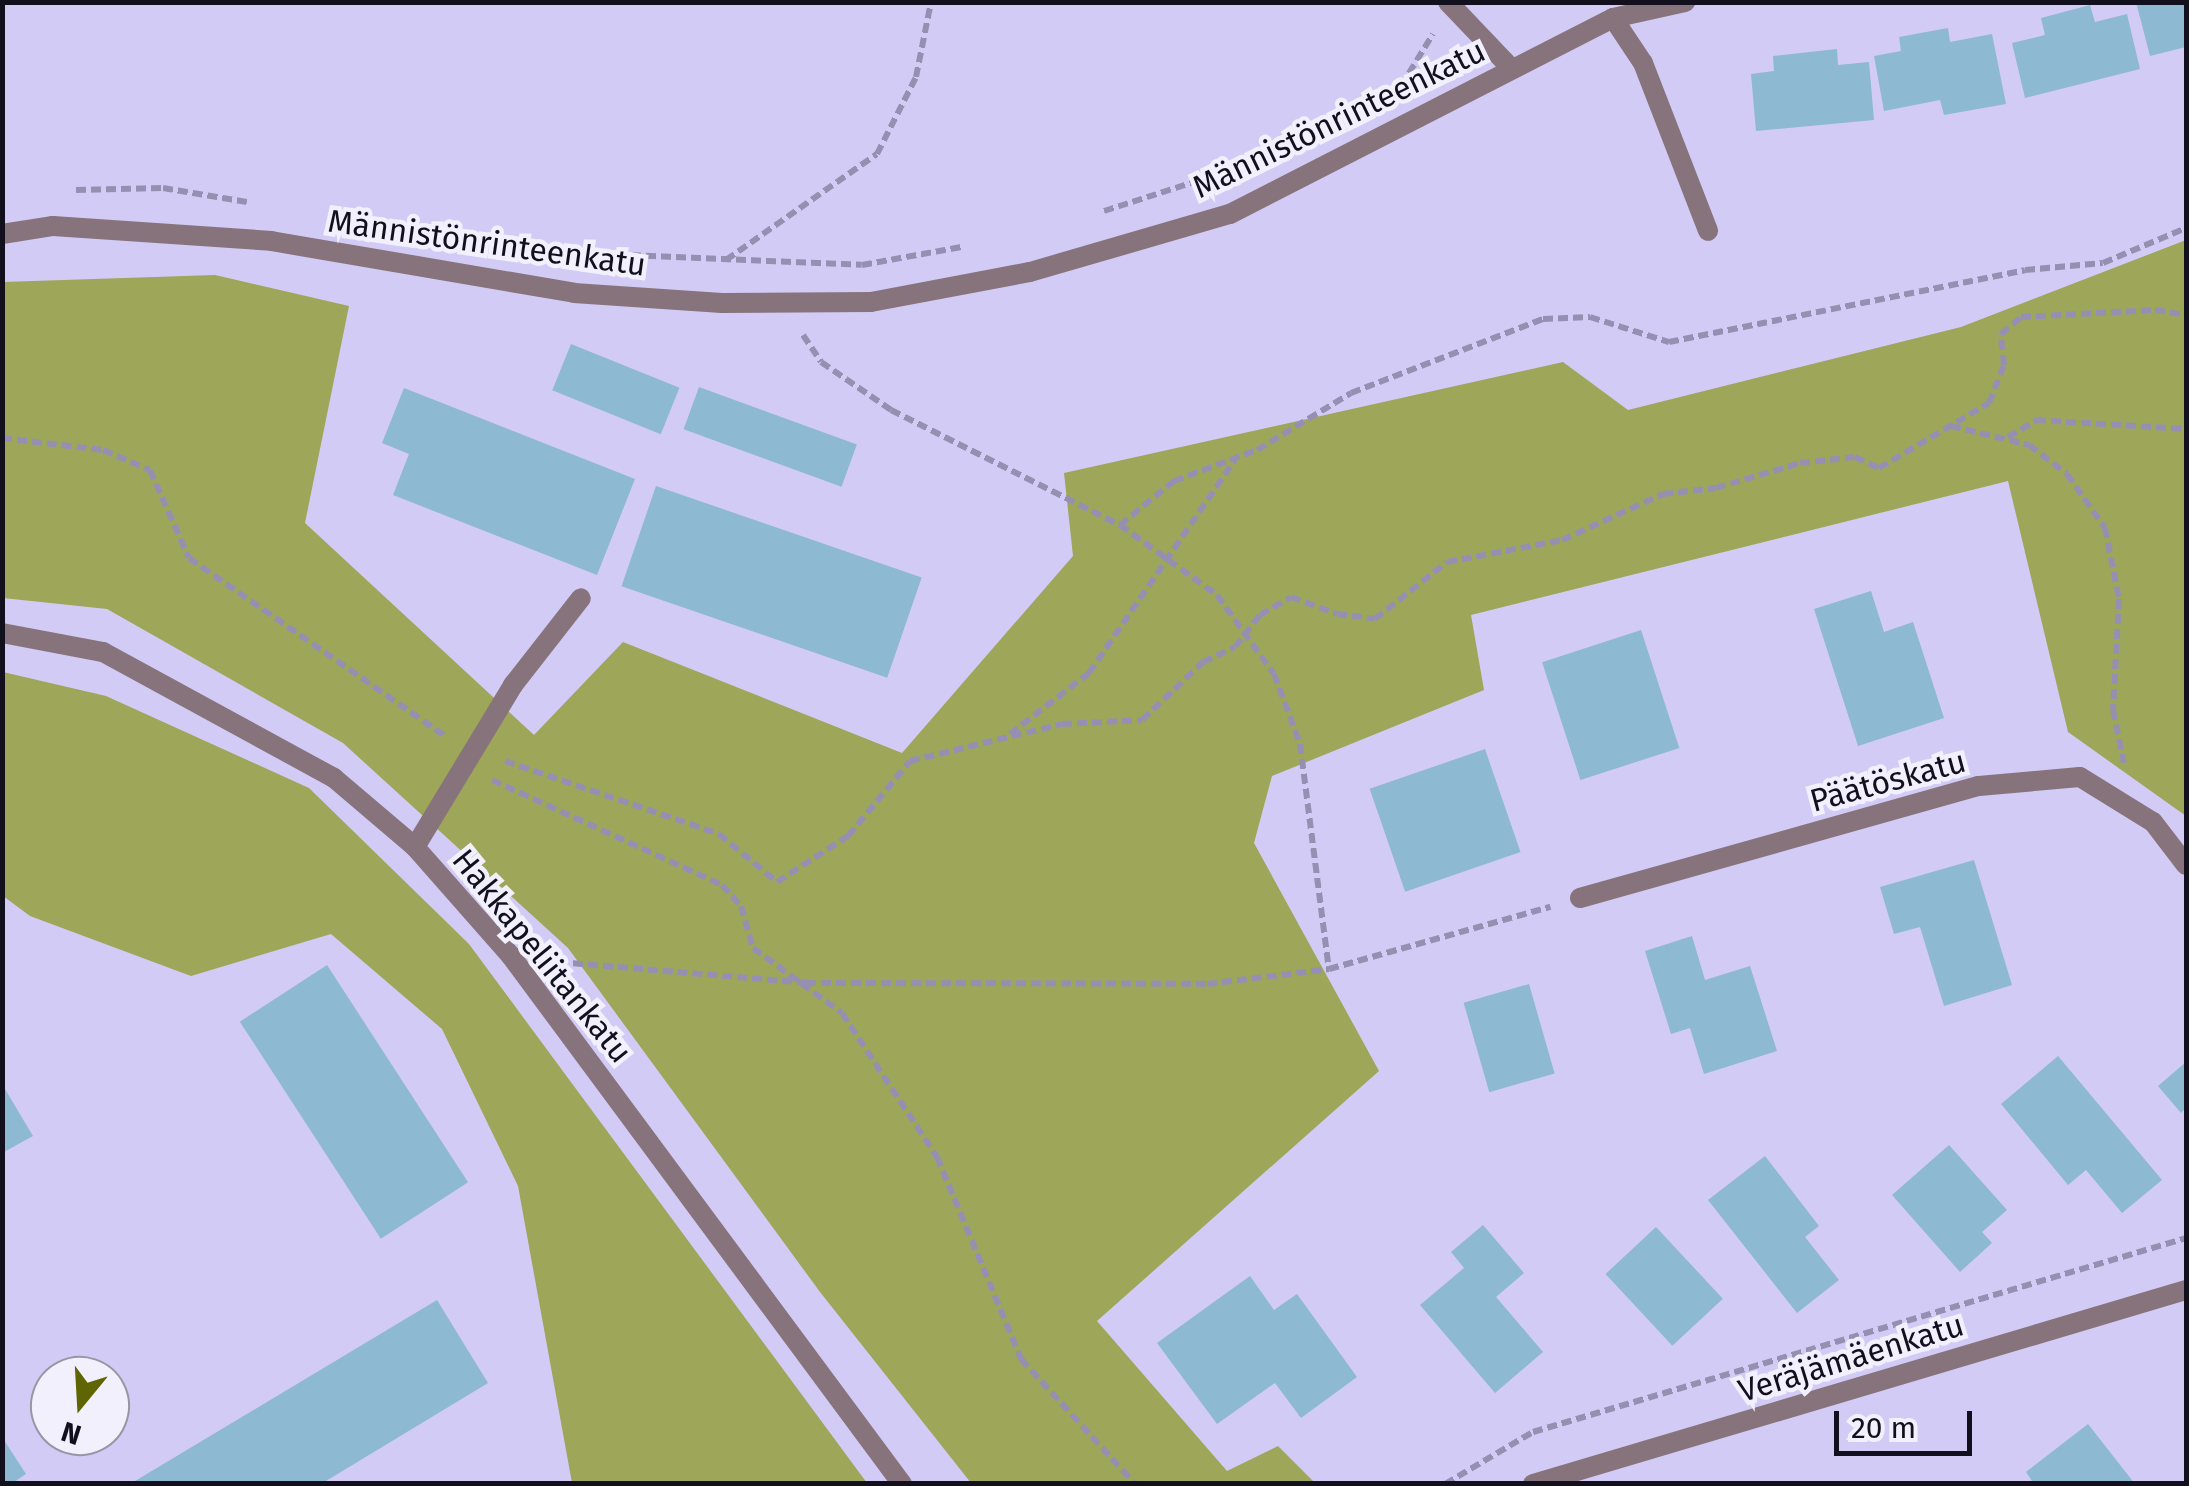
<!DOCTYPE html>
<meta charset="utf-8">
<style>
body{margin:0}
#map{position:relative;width:2189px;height:1486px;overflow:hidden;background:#d2cbf5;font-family:"Fira Sans",sans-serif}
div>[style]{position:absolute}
.forest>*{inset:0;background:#9ea65a}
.building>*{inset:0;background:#8eb9d2;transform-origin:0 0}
.path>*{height:6px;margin-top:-3px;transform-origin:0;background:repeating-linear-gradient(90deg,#9590b1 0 10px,transparent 0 15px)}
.lane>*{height:20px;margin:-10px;padding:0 10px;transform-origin:10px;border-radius:10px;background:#87737b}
.street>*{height:20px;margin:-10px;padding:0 10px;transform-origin:10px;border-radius:10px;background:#87737b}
span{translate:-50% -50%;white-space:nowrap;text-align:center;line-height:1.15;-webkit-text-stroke:9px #f2f0fd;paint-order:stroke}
.street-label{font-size:32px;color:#13101e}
.frame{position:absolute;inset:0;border:5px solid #13101e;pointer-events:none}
.north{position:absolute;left:30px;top:1356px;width:100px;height:100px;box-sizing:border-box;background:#f2f0fd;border:2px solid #9996a4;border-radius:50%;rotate:198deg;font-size:28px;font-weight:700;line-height:40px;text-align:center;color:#13101e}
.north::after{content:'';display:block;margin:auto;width:35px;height:45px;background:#5f6502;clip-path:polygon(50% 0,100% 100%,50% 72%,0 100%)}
.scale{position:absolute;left:1834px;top:1411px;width:138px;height:45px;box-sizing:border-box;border:5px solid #13101e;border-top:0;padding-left:12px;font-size:30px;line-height:35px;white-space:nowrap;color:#13101e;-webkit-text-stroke:8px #f2f0fd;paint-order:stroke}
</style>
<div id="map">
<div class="forest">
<i style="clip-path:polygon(2186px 240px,2186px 816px,2068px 732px,2008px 481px,1471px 615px,1484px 690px,1272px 776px,1254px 843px,1379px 1071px,1097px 1321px,1227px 1471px,1278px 1446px,1315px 1483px,971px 1483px,820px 1292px,568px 948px,343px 743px,107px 609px,3px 598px,3px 282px,215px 275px,349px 306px,305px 523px,534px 735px,623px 642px,902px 753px,1073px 556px,1064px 473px,1563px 362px,1628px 410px,1961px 327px)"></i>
<i style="clip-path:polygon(3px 672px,106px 696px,309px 788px,469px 944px,867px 1483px,572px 1483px,518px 1186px,442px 1029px,331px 934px,191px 976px,30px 916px,3px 896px)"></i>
</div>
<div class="building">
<i style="clip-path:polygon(2136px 2px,2186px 2px,2186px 47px,2150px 56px)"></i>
<i style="clip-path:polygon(2090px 5px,2095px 22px,2127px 14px,2140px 69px,2025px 98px,2012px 43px,2045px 35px,2041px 18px)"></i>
<i style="clip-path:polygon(1948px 28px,1950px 42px,1992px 34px,2006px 104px,1944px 115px,1940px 100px,1884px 111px,1874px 56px,1901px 51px,1899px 37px)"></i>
<i style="clip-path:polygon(1837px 49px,1838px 65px,1869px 62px,1874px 120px,1756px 131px,1751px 74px,1774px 71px,1773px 56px)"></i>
<i style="left:571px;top:344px;width:117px;height:50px;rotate:22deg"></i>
<i style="left:699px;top:387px;width:168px;height:45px;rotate:20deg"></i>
<i style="clip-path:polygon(404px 388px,635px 479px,597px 575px,393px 495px,409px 454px,382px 443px)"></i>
<i style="left:656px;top:486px;width:281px;height:106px;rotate:19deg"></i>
<i style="clip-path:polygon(1871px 591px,1884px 632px,1913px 622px,1944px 718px,1858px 746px,1814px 609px)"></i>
<i style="left:1641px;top:630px;width:124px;height:104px;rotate:72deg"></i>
<i style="left:1485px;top:749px;width:109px;height:122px;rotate:71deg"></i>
<i style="clip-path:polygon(1974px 860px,2012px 985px,1944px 1006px,1920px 927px,1894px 934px,1880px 887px)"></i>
<i style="clip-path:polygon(1692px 936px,1705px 980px,1750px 966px,1777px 1051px,1704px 1074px,1690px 1028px,1671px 1034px,1645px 951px)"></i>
<i style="left:327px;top:965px;width:259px;height:104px;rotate:57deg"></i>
<i style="left:1529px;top:984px;width:93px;height:68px;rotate:74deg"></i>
<i style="clip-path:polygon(2058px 1056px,2162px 1180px,2122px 1213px,2086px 1170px,2068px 1185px,2001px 1104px)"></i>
<i style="clip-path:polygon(2186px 1062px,2186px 1108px,2181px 1113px,2158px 1086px)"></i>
<i style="clip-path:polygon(2px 1084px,33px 1136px,2px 1153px)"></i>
<i style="clip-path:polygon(1949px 1145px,2007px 1210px,1982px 1232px,1992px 1243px,1960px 1272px,1892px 1195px)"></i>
<i style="clip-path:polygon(1765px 1156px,1819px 1226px,1805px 1237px,1839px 1280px,1797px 1313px,1708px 1200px)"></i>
<i style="clip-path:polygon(1483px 1225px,1524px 1273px,1496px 1297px,1543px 1352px,1495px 1393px,1420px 1305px,1464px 1268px,1451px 1252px)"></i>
<i style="left:1656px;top:1227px;width:98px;height:69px;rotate:47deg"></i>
<i style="clip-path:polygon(1250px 1276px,1274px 1310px,1297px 1294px,1357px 1377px,1301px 1418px,1275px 1383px,1217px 1424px,1157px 1343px)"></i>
<i style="clip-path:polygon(437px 1300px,488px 1383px,321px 1484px,130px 1484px)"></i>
<i style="clip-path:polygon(2088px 1424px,2135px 1484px,2034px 1484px,2026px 1472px)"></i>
<i style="clip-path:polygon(2px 1437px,26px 1474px,11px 1484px,2px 1484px)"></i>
</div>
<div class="path">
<i style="left:1401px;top:86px;width:61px;rotate:-58.4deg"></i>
<i style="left:76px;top:190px;width:87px;rotate:-1.3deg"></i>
<i style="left:163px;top:188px;width:85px;rotate:9.5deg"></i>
<i style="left:1104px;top:211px;width:143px;rotate:-17.9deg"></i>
<i style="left:556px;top:252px;width:306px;rotate:2.4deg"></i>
<i style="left:862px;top:265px;width:101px;rotate:-10.3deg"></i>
<i style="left:726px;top:260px;width:184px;rotate:-35.1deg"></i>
<i style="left:877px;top:154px;width:86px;rotate:-63.1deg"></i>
<i style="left:916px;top:77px;width:76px;rotate:-78.7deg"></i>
<i style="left:803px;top:335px;width:32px;rotate:56deg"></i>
<i style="left:821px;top:362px;width:85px;rotate:34.4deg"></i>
<i style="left:891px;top:410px;width:256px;rotate:26.7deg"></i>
<i style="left:1120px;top:525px;width:120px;rotate:35.8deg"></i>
<i style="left:1217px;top:595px;width:97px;rotate:54.2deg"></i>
<i style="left:1274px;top:674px;width:75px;rotate:69.6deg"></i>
<i style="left:1300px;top:744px;width:227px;rotate:82.7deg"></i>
<i style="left:1951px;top:426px;width:80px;rotate:13.7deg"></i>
<i style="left:2029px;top:445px;width:48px;rotate:37.3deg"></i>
<i style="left:2067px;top:474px;width:66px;rotate:54.9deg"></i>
<i style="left:2105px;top:528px;width:72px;rotate:78.8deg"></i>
<i style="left:2119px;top:599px;width:111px;rotate:93.1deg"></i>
<i style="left:2113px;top:710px;width:54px;rotate:78.3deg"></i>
<i style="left:2008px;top:437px;width:33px;rotate:-31deg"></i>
<i style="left:2036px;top:420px;width:150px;rotate:3.4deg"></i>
<i style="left:2px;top:438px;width:102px;rotate:6.8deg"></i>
<i style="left:103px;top:450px;width:51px;rotate:23.1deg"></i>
<i style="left:150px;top:470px;width:96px;rotate:66.1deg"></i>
<i style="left:189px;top:558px;width:314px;rotate:34.8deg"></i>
<i style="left:1120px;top:525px;width:70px;rotate:-39.2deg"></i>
<i style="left:1174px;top:481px;width:89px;rotate:-20.5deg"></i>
<i style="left:1257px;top:450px;width:110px;rotate:-31.2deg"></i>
<i style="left:1351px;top:393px;width:206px;rotate:-21.1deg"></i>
<i style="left:1543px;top:319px;width:47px;rotate:-2.4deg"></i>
<i style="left:1590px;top:317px;width:83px;rotate:17.6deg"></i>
<i style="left:1669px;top:342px;width:363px;rotate:-11.4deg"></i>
<i style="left:2025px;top:270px;width:78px;rotate:-5.1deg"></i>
<i style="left:2103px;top:263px;width:90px;rotate:-22.9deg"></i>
<i style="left:1010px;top:734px;width:100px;rotate:-37.7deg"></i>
<i style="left:1089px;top:673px;width:258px;rotate:-55.6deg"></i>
<i style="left:505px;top:761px;width:226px;rotate:18.8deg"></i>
<i style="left:719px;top:834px;width:75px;rotate:39.6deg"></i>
<i style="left:777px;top:882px;width:85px;rotate:-32.9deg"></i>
<i style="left:848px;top:836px;width:97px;rotate:-50.4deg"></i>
<i style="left:910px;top:761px;width:156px;rotate:-13.7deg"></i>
<i style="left:1062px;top:724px;width:80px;rotate:-2.9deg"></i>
<i style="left:1142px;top:720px;width:84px;rotate:-43.6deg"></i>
<i style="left:1203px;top:662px;width:35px;rotate:-25deg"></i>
<i style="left:1235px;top:647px;width:41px;rotate:-52deg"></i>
<i style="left:1260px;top:615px;width:36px;rotate:-30deg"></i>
<i style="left:1291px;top:597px;width:49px;rotate:20.3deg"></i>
<i style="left:1337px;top:614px;width:38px;rotate:7deg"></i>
<i style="left:1375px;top:619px;width:92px;rotate:-38.4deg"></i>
<i style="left:1447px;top:562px;width:117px;rotate:-10.8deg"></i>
<i style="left:1562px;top:540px;width:111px;rotate:-24.5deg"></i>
<i style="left:1663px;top:494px;width:53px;rotate:-6.5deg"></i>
<i style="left:1716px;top:488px;width:88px;rotate:-16.6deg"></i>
<i style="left:1800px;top:463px;width:55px;rotate:-6.2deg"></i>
<i style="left:1855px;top:457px;width:26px;rotate:25deg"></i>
<i style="left:1879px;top:468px;width:128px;rotate:-30.6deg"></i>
<i style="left:1989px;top:403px;width:41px;rotate:-68.5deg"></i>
<i style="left:2004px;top:365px;width:31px;rotate:-96deg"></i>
<i style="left:2001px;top:334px;width:26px;rotate:-40deg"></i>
<i style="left:2021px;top:317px;width:134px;rotate:-3deg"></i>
<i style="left:2155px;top:310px;width:31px;rotate:9deg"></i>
<i style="left:492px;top:780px;width:253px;rotate:24.5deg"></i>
<i style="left:722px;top:885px;width:28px;rotate:48deg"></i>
<i style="left:741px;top:906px;width:44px;rotate:74.1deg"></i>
<i style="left:753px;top:948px;width:110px;rotate:36.1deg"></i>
<i style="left:842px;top:1013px;width:173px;rotate:56.6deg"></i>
<i style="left:937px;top:1157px;width:219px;rotate:67.4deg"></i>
<i style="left:1021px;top:1359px;width:169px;rotate:47.6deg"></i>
<i style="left:558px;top:962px;width:249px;rotate:4.8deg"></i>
<i style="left:806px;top:983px;width:401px;rotate:0.1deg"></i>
<i style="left:1207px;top:984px;width:123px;rotate:-7deg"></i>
<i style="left:1329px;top:969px;width:230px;rotate:-15.7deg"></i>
<i style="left:1445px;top:1484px;width:102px;rotate:-30.6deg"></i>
<i style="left:1533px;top:1432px;width:681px;rotate:-16.55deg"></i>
</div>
<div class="lane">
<i style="left:1613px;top:18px;width:54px;rotate:56.3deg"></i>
<i style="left:1643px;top:63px;width:180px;rotate:68.8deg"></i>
<i style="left:415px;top:847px;width:189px;rotate:-58.8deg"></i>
<i style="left:513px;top:685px;width:110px;rotate:-52deg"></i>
</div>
<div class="street">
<i style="left:1448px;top:2px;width:90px;rotate:46.4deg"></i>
<i style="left:2px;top:234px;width:52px;rotate:-8.9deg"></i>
<i style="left:53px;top:226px;width:219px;rotate:3.9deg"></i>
<i style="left:271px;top:241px;width:307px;rotate:9.7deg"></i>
<i style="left:574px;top:293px;width:148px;rotate:3.9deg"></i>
<i style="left:722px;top:303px;width:149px;rotate:-0.4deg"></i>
<i style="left:871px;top:302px;width:162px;rotate:-10.7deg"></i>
<i style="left:1030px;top:272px;width:208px;rotate:-16.2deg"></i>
<i style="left:1230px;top:214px;width:430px;rotate:-27.1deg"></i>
<i style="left:1613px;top:18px;width:74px;rotate:-12.5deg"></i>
<i style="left:2px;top:633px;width:103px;rotate:10.7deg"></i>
<i style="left:103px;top:652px;width:263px;rotate:28.6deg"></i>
<i style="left:334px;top:778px;width:106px;rotate:40.4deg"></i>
<i style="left:415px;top:847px;width:145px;rotate:48.6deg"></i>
<i style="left:511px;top:956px;width:657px;rotate:53.48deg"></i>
<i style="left:1580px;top:898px;width:414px;rotate:-15.7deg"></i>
<i style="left:1979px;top:786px;width:101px;rotate:-5.1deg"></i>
<i style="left:2080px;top:777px;width:86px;rotate:31.7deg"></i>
<i style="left:2153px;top:822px;width:54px;rotate:52.5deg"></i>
<i style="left:1533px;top:1484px;width:681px;rotate:-16.55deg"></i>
</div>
<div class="street-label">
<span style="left:1339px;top:119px;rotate:-26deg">Männistönrinteenkatu</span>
<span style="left:487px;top:243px;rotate:8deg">Männistönrinteenkatu</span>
<span style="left:1888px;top:781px;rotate:-15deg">Päätöskatu</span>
<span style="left:542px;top:956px;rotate:51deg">Hakkapeliitankatu</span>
<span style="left:1851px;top:1358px;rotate:-17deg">Veräjämäenkatu</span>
</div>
<div class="frame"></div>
<div class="north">N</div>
<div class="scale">20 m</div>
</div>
